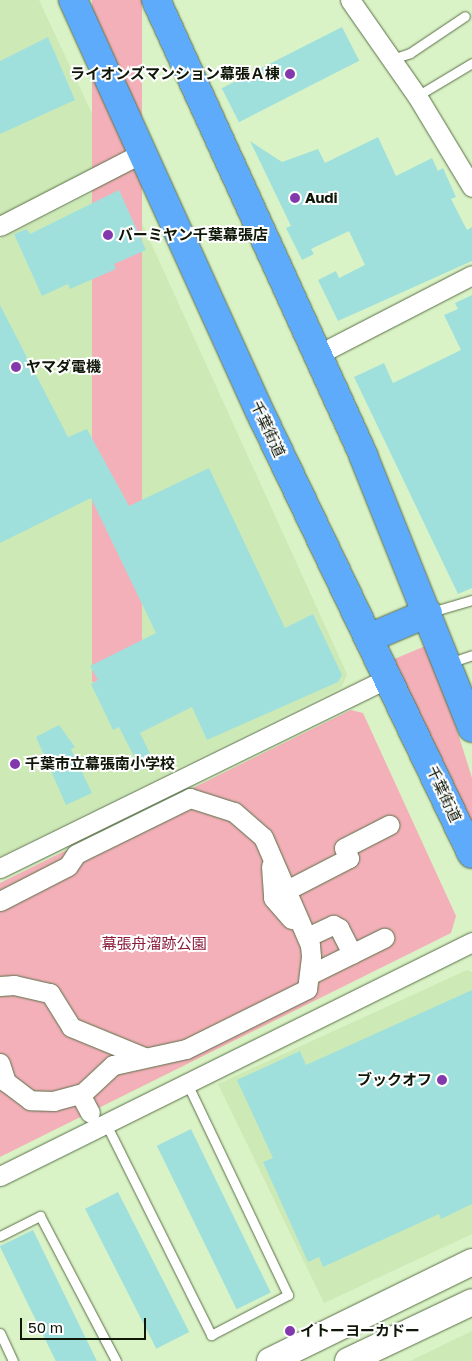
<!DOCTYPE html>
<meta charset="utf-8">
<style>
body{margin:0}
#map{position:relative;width:472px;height:1361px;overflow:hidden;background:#daf3c6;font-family:"Golos Text","Noto Sans JP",sans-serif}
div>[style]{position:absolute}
.built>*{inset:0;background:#cde9b6}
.green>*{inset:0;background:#f3b0b8;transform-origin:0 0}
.building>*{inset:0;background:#a0e0dc;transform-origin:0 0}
.roads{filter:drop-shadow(0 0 1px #5a6f48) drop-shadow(0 0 1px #5a6f48)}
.lane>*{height:9px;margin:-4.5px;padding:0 4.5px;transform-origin:4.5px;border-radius:4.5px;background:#fff}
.street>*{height:19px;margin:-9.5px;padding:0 9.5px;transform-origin:9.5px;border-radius:9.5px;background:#fff}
.secondary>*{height:26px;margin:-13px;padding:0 13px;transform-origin:13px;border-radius:13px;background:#fff}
.highway>*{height:28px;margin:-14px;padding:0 14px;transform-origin:14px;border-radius:14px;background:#5fabfb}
.dots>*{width:14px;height:14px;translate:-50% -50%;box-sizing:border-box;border:2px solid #fff;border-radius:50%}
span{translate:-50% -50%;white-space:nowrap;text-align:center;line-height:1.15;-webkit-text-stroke:4px #fff;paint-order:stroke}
.poi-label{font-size:15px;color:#0f1808;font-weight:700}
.right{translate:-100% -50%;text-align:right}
.left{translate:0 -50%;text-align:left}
.street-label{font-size:15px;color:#0f1808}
.park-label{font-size:15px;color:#891a38}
.scale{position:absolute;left:20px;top:1318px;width:126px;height:22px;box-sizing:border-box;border:2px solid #0f1808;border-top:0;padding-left:6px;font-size:15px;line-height:18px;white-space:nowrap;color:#0f1808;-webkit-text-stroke:4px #fff;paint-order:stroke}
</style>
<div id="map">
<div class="built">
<i style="clip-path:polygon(0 0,39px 0,110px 152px,105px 164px,0 216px)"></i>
<i style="clip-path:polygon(112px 183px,126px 188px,347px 674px,342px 687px,0 856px,0 239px)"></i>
<i style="clip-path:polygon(467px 970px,472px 972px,472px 1234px,324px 1303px,218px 1084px)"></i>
<i style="clip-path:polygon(472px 1331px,472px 1361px,410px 1361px)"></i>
</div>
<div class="green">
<i style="left:92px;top:0;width:50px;height:682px"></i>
<i style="clip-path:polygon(430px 644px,472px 778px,472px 826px,392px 660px)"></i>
<i style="clip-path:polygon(351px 710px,363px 713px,456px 916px,451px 933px,0 1157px,0 883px)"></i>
</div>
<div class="building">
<i style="left:342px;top:27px;width:38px;height:135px;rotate:63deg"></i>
<i style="clip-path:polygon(48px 37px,75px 100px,0 134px,0 61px)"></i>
<i style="clip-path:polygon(378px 137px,396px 176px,432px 158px,438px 171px,443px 168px,456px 197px,451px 199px,467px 230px,472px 227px,472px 261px,338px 321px,318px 280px,336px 271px,339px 278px,365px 265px,349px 231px,311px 249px,314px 254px,302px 260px,286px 228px,291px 226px,250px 141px,282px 162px,318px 149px,325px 163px)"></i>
<i style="clip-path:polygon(119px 190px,146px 250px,114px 264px,116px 269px,70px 289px,68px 284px,42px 296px,14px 234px,27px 229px,30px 234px)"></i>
<i style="clip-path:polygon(472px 295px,472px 588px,458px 594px,354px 377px,384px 363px,393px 383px,461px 350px,444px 315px,458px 309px,455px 303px)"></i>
<i style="clip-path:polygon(0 305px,68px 437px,87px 429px,129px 506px,209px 468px,285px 628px,313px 614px,342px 675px,338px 682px,207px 740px,192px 707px,140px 733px,155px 764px,141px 770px,119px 727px,113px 730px,91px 684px,98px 680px,90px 666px,156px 633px,91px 498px,0 543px)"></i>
<i style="clip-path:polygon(59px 725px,75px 747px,71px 749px,92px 793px,66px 805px,36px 737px)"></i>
<i style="clip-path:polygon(472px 990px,472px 1204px,441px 1219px,439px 1214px,323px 1267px,319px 1257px,308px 1262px,263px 1162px,273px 1158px,237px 1080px,300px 1051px,306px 1065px)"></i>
<i style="left:191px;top:1129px;width:182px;height:38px;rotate:64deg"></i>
<i style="left:118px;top:1192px;width:157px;height:37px;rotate:63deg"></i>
<i style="left:33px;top:1230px;width:146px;height:37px;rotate:64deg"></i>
</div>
<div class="roads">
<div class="lane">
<i style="left:392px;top:59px;width:19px;rotate:-18deg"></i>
<i style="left:410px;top:53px;width:66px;rotate:-33.9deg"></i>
<i style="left:417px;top:96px;width:64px;rotate:-31deg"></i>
<i style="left:431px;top:612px;width:43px;rotate:-16.3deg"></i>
<i style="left:449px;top:663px;width:24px;rotate:-19deg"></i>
<i style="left:106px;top:1124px;width:236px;rotate:63.5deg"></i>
<i style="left:211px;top:1335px;width:87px;rotate:-27.5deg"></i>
<i style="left:288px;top:1295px;width:235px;rotate:-115.5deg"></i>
<i style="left:0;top:1236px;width:45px;rotate:-26.6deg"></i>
<i style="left:40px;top:1216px;width:164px;rotate:62.3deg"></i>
<i style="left:0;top:1333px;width:31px;rotate:65deg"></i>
</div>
<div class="street">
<i style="left:350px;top:0;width:117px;rotate:55.1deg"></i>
<i style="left:417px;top:96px;width:106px;rotate:58.9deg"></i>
<i style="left:0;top:226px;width:160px;rotate:-27.2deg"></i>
<i style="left:317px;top:355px;width:174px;rotate:-27.3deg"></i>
<i style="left:271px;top:866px;width:32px;rotate:86deg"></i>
<i style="left:273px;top:898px;width:28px;rotate:49deg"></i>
<i style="left:0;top:868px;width:432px;rotate:-26.1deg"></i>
<i style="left:285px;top:891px;width:72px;rotate:-27.3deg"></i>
<i style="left:349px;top:858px;width:11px;rotate:-117deg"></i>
<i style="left:344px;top:848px;width:51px;rotate:-27.1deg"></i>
<i style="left:0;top:901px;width:76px;rotate:-27.2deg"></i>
<i style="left:68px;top:866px;width:14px;rotate:-56deg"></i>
<i style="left:76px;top:854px;width:127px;rotate:-26.2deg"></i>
<i style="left:190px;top:798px;width:46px;rotate:17.7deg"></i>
<i style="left:234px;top:812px;width:38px;rotate:41deg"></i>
<i style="left:263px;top:837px;width:118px;rotate:66.5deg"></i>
<i style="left:310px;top:945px;width:12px;rotate:85deg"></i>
<i style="left:311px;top:957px;width:32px;rotate:97deg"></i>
<i style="left:307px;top:989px;width:135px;rotate:153.6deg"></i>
<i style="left:186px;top:1049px;width:75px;rotate:167.6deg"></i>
<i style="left:113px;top:1065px;width:41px;rotate:137deg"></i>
<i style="left:83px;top:1093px;width:30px;rotate:165deg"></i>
<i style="left:54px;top:1101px;width:24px;rotate:-178deg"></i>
<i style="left:30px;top:1100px;width:30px;rotate:-143deg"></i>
<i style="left:6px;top:1082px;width:20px;rotate:-108deg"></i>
<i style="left:307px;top:937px;width:29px;rotate:-25deg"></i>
<i style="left:333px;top:925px;width:7px;rotate:27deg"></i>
<i style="left:339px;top:928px;width:29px;rotate:63deg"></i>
<i style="left:309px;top:975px;width:84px;rotate:-26.3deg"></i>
<i style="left:0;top:986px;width:14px;rotate:-4deg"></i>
<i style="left:14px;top:985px;width:37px;rotate:13deg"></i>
<i style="left:50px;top:993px;width:40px;rotate:58deg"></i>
<i style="left:71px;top:1027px;width:79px;rotate:22.3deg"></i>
<i style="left:80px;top:1094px;width:21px;rotate:62deg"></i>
<i style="left:0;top:1176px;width:527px;rotate:-26.37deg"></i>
</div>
<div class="secondary">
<i style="left:270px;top:1361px;width:225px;rotate:-26.1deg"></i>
<i style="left:348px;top:1361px;width:137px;rotate:-25.4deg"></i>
</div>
<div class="highway">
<i style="left:73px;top:0;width:452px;rotate:65.6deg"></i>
<i style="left:260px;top:412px;width:490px;rotate:64.4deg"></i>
<i style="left:156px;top:0;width:500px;rotate:65.5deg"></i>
<i style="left:363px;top:455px;width:294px;rotate:68.2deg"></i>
<i style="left:369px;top:638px;width:64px;rotate:-23deg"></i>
</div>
</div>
<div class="dots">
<i style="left:290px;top:74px;background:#8339ab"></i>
<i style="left:295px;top:198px;background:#8339ab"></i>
<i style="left:108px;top:235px;background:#8339ab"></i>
<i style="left:16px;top:367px;background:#8339ab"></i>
<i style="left:15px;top:764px;background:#8339ab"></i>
<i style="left:442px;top:1080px;background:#8339ab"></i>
<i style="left:290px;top:1331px;background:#8339ab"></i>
</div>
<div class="poi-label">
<span class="right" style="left:280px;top:74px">ライオンズマンション幕張Ａ棟</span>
<span class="left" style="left:305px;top:198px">Audi</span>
<span class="left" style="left:118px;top:235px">バーミヤン千葉幕張店</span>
<span class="left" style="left:26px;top:367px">ヤマダ電機</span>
<span class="left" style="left:25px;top:764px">千葉市立幕張南小学校</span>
<span class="right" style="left:432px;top:1080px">ブックオフ</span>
<span class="left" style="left:300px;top:1331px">イトーヨーカドー</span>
</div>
<div class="street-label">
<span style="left:268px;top:429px;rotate:65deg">千葉街道</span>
<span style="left:444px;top:794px;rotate:65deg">千葉街道</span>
</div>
<div class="park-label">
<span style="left:154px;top:944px">幕張舟溜跡公園</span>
</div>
<div class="scale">50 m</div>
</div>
